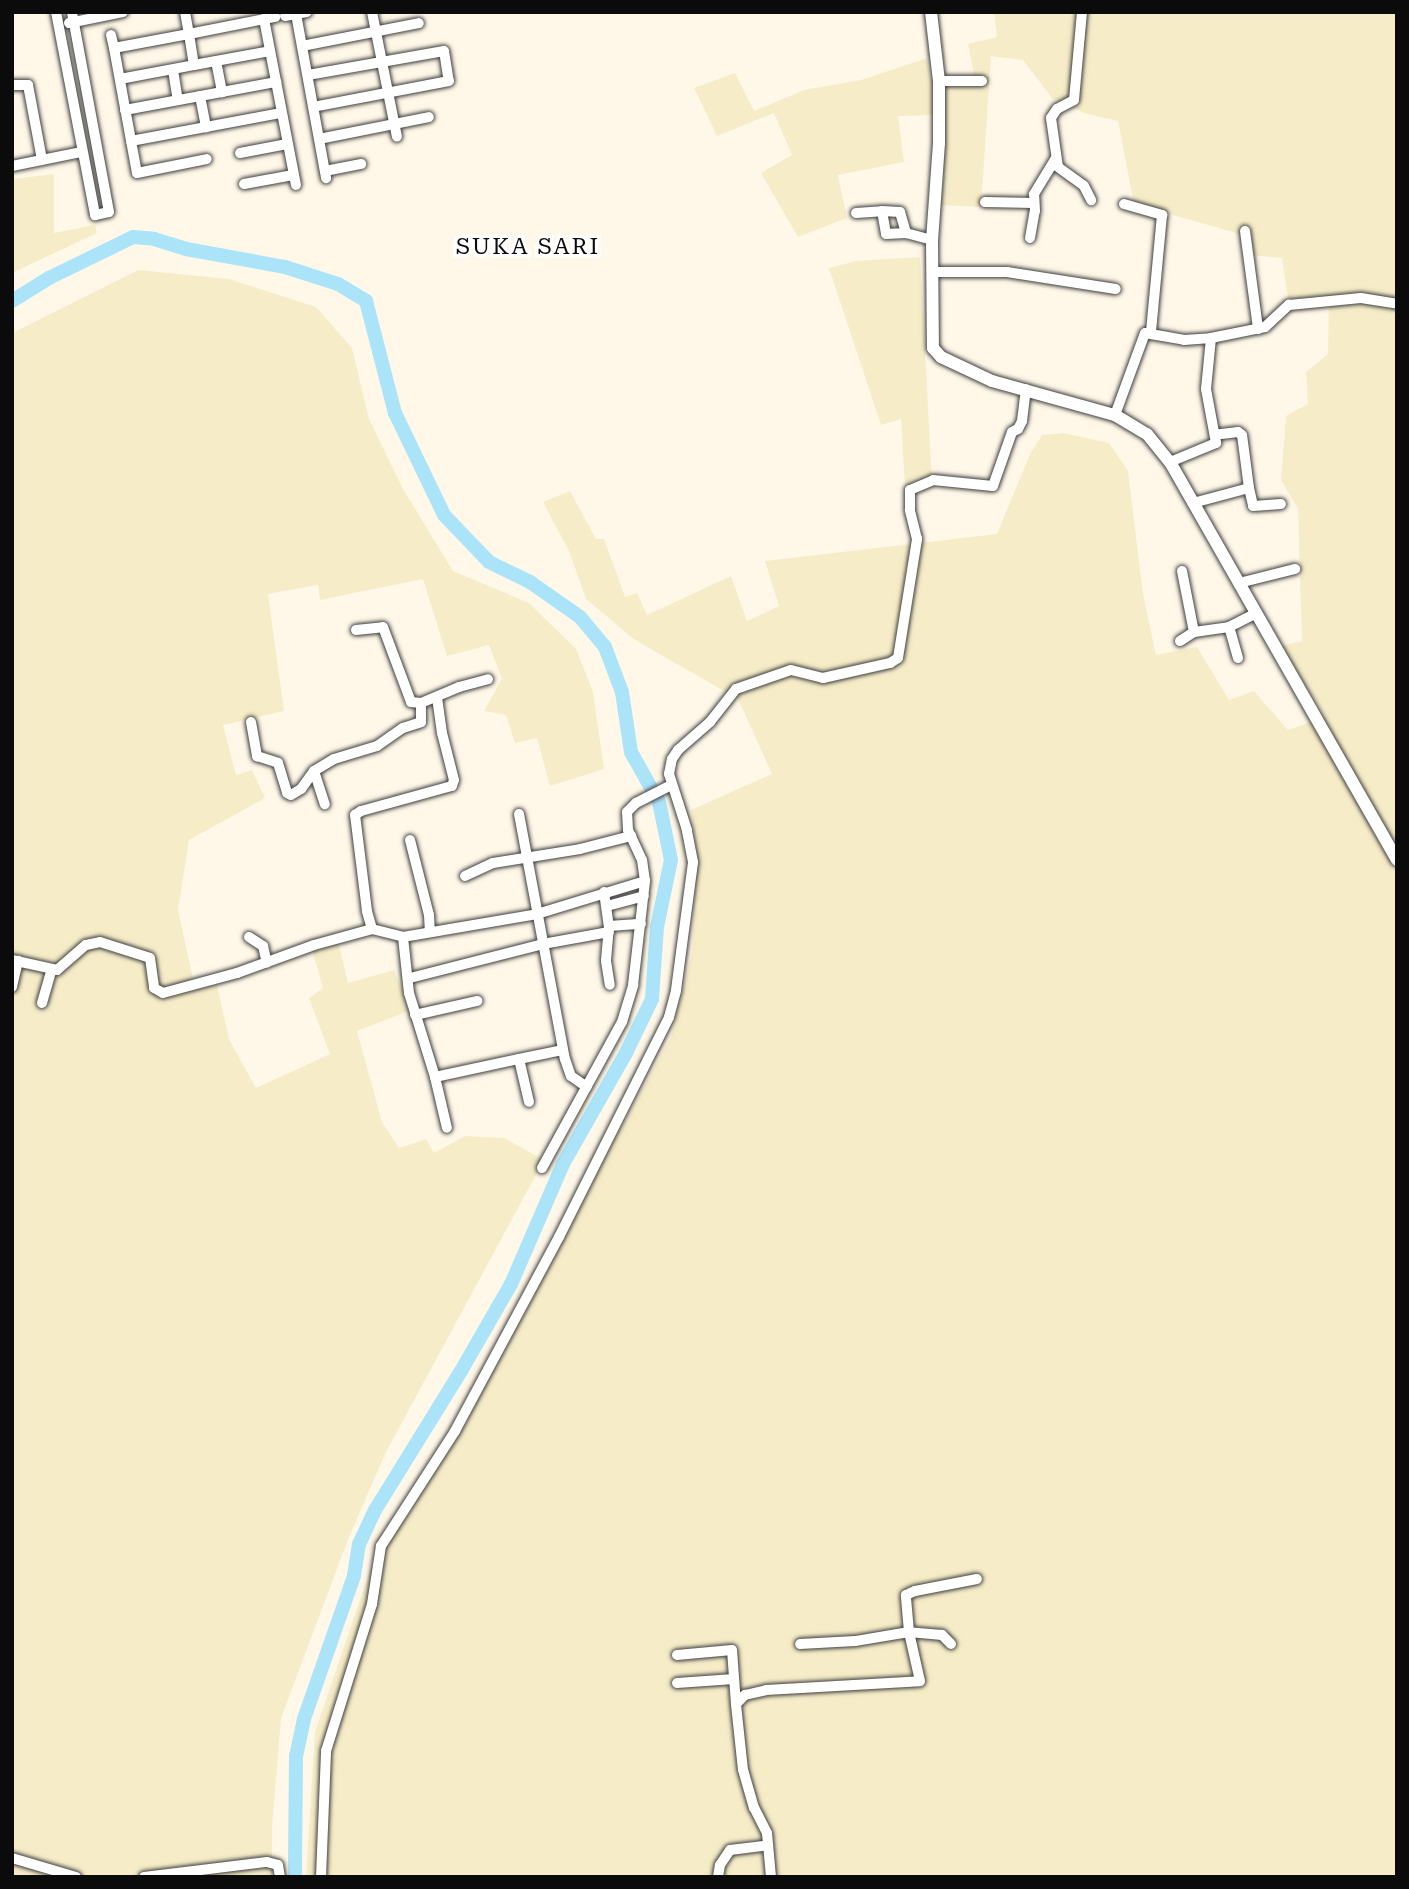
<!DOCTYPE html>
<style>
body{margin:0}
#map{position:relative;width:1409px;height:1889px;overflow:hidden;background:#fff8e8;font-family:"Roboto Serif",serif}
div>[style]{position:absolute}
.farmland>*{inset:0;background:#f6edc8}
.river>*{height:14px;margin:-7px;padding:0 7px;transform-origin:7px;border-radius:7px;background:#abe3f9}
.roads{filter:drop-shadow(0 0 2px #3e3e3e) drop-shadow(0 0 2px #3e3e3e)}
.minor>*{height:10px;margin:-5px;padding:0 5px;transform-origin:5px;border-radius:5px;background:#fff}
.tertiary>*{height:12px;margin:-6px;padding:0 6px;transform-origin:6px;border-radius:6px;background:#fff}
span{translate:-50% -50%;white-space:nowrap;text-align:center;line-height:1.15;-webkit-text-stroke:7px #fff;paint-order:stroke}
.quarter-label{font-size:23px;color:#0b0b0b;letter-spacing:2px}
.frame{position:absolute;inset:0;border:14px solid #0b0b0b;pointer-events:none}
</style>
<div id="map">
<div class="farmland">
<i style="clip-path:polygon(994px 12px,1397px 12px,1397px 1877px,306px 1877px,315px 1732px,377px 1550px,448px 1442px,671px 1037px,692px 953px,697px 851px,691px 810px,772px 774px,738px 699px,635px 640px,586px 599px,569px 551px,543px 502px,570px 491px,596px 539px,604px 539px,625px 597px,637px 593px,647px 615px,731px 576px,747px 621px,779px 606px,765px 561px,997px 534px,1030px 454px,1042px 435px,1064px 433px,1109px 443px,1128px 471px,1143px 594px,1156px 655px,1197px 647px,1229px 700px,1254px 691px,1288px 730px,1326px 717px,1281px 646px,1302px 641px,1298px 509px,1281px 480px,1286px 416px,1308px 404px,1306px 372px,1328px 354px,1329px 298px,1288px 298px,1282px 258px,1249px 255px,1247px 236px,1134px 204px,1118px 121px,1084px 113px,1052px 98px,1023px 60px,991px 56px,981px 207px,939px 205px,941px 115px,898px 116px,904px 162px,838px 175px,847px 218px,798px 237px,761px 173px,792px 155px,774px 113px,717px 136px,694px 88px,735px 73px,754px 111px,804px 90px,861px 80px,927px 58px,930px 78px,975px 79px,968px 44px,997px 37px)"></i>
<i style="clip-path:polygon(54px 174px,54px 233px,95px 225px,97px 233px,12px 273px,12px 179px)"></i>
<i style="clip-path:polygon(920px 257px,932px 482px,905px 485px,901px 419px,881px 425px,829px 268px,856px 261px)"></i>
<i style="clip-path:polygon(138px 270px,229px 279px,316px 307px,352px 348px,369px 419px,403px 489px,453px 571px,529px 603px,576px 649px,593px 692px,604px 769px,550px 786px,537px 738px,515px 743px,506px 715px,484px 711px,502px 679px,489px 645px,447px 656px,423px 579px,320px 600px,318px 585px,268px 594px,284px 711px,223px 725px,236px 775px,252px 770px,265px 798px,189px 840px,178px 910px,195px 988px,217px 985px,229px 1039px,256px 1088px,330px 1054px,309px 998px,323px 988px,311px 946px,338px 941px,348px 983px,394px 970px,411px 1010px,357px 1031px,382px 1122px,399px 1148px,426px 1139px,434px 1153px,465px 1136px,504px 1138px,544px 1160px,385px 1454px,347px 1542px,281px 1718px,272px 1827px,272px 1877px,12px 1877px,12px 333px)"></i>
</div>
<div class="river">
<i style="left:12px;top:301px;width:44px;rotate:-31.9deg"></i>
<i style="left:49px;top:278px;width:93px;rotate:-26deg"></i>
<i style="left:133px;top:237px;width:21px;rotate:5deg"></i>
<i style="left:154px;top:239px;width:34px;rotate:17deg"></i>
<i style="left:186px;top:249px;width:101px;rotate:10.3deg"></i>
<i style="left:285px;top:267px;width:56px;rotate:17.8deg"></i>
<i style="left:338px;top:284px;width:33px;rotate:31deg"></i>
<i style="left:366px;top:301px;width:116px;rotate:75.5deg"></i>
<i style="left:395px;top:413px;width:113px;rotate:64.3deg"></i>
<i style="left:444px;top:515px;width:65px;rotate:46.2deg"></i>
<i style="left:489px;top:562px;width:46px;rotate:26deg"></i>
<i style="left:530px;top:582px;width:61px;rotate:35deg"></i>
<i style="left:580px;top:617px;width:39px;rotate:50deg"></i>
<i style="left:605px;top:647px;width:48px;rotate:69.3deg"></i>
<i style="left:622px;top:692px;width:61px;rotate:81.5deg"></i>
<i style="left:631px;top:752px;width:57px;rotate:60.8deg"></i>
<i style="left:659px;top:802px;width:59px;rotate:78.3deg"></i>
<i style="left:671px;top:860px;width:68px;rotate:101.8deg"></i>
<i style="left:657px;top:927px;width:72px;rotate:94deg"></i>
<i style="left:652px;top:999px;width:60px;rotate:115.7deg"></i>
<i style="left:626px;top:1053px;width:128px;rotate:119.6deg"></i>
<i style="left:563px;top:1164px;width:131px;rotate:113.4deg"></i>
<i style="left:511px;top:1284px;width:100px;rotate:119.9deg"></i>
<i style="left:461px;top:1371px;width:163px;rotate:121.7deg"></i>
<i style="left:375px;top:1510px;width:38px;rotate:115deg"></i>
<i style="left:359px;top:1544px;width:32px;rotate:99deg"></i>
<i style="left:354px;top:1576px;width:151px;rotate:109.3deg"></i>
<i style="left:304px;top:1719px;width:38px;rotate:102deg"></i>
<i style="left:296px;top:1756px;width:121px;rotate:90.5deg"></i>
</div>
<div class="roads">
<div class="minor">
<i style="left:56px;top:12px;width:207px;rotate:79.1deg"></i>
<i style="left:95px;top:215px;width:14px;rotate:-12deg"></i>
<i style="left:109px;top:212px;width:203px;rotate:-100.5deg"></i>
<i style="left:185px;top:12px;width:22px;rotate:80deg"></i>
<i style="left:189px;top:34px;width:88px;rotate:-11.2deg"></i>
<i style="left:372px;top:12px;width:127px;rotate:78.7deg"></i>
<i style="left:1082px;top:12px;width:88px;rotate:95.2deg"></i>
<i style="left:1074px;top:100px;width:19px;rotate:152deg"></i>
<i style="left:1057px;top:109px;width:11px;rotate:124deg"></i>
<i style="left:1051px;top:118px;width:49px;rotate:81.9deg"></i>
<i style="left:1058px;top:167px;width:32px;rotate:36deg"></i>
<i style="left:1084px;top:186px;width:16px;rotate:63deg"></i>
<i style="left:296px;top:14px;width:167px;rotate:79.6deg"></i>
<i style="left:285px;top:16px;width:22px;rotate:-10deg"></i>
<i style="left:264px;top:19px;width:169px;rotate:79.1deg"></i>
<i style="left:69px;top:23px;width:55px;rotate:-11.5deg"></i>
<i style="left:111px;top:35px;width:13px;rotate:77deg"></i>
<i style="left:114px;top:48px;width:76px;rotate:-10.6deg"></i>
<i style="left:189px;top:34px;width:31px;rotate:81deg"></i>
<i style="left:194px;top:65px;width:77px;rotate:-10.4deg"></i>
<i style="left:302px;top:46px;width:119px;rotate:-11.1deg"></i>
<i style="left:114px;top:48px;width:127px;rotate:79.6deg"></i>
<i style="left:137px;top:173px;width:71px;rotate:-11.3deg"></i>
<i style="left:216px;top:61px;width:32px;rotate:79deg"></i>
<i style="left:173px;top:70px;width:30px;rotate:81deg"></i>
<i style="left:308px;top:75px;width:138px;rotate:-10deg"></i>
<i style="left:444px;top:51px;width:30px;rotate:81deg"></i>
<i style="left:449px;top:81px;width:138px;rotate:169.2deg"></i>
<i style="left:120px;top:79px;width:75px;rotate:-10.7deg"></i>
<i style="left:939px;top:81px;width:43px"></i>
<i style="left:12px;top:85px;width:16px"></i>
<i style="left:28px;top:85px;width:76px;rotate:79.4deg"></i>
<i style="left:200px;top:96px;width:32px;rotate:79deg"></i>
<i style="left:125px;top:110px;width:154px;rotate:-10.5deg"></i>
<i style="left:319px;top:139px;width:112px;rotate:-11.3deg"></i>
<i style="left:131px;top:141px;width:153px;rotate:-10.6deg"></i>
<i style="left:240px;top:153px;width:48px;rotate:-10.8deg"></i>
<i style="left:12px;top:166px;width:70px;rotate:-11.5deg"></i>
<i style="left:325px;top:171px;width:37px;rotate:-11deg"></i>
<i style="left:244px;top:184px;width:50px;rotate:-10.4deg"></i>
<i style="left:985px;top:202px;width:49px;rotate:1.2deg"></i>
<i style="left:1124px;top:204px;width:40px;rotate:16deg"></i>
<i style="left:1162px;top:215px;width:118px;rotate:95.4deg"></i>
<i style="left:882px;top:211px;width:18px;rotate:3deg"></i>
<i style="left:900px;top:212px;width:22px;rotate:74deg"></i>
<i style="left:856px;top:213px;width:26px;rotate:-4deg"></i>
<i style="left:882px;top:211px;width:23px;rotate:80deg"></i>
<i style="left:886px;top:234px;width:20px;rotate:-3deg"></i>
<i style="left:906px;top:233px;width:27px;rotate:15deg"></i>
<i style="left:1245px;top:231px;width:99px;rotate:82.4deg"></i>
<i style="left:1030px;top:238px;width:27px;rotate:-80deg"></i>
<i style="left:1035px;top:211px;width:17px;rotate:-93deg"></i>
<i style="left:1034px;top:194px;width:42px;rotate:-58.6deg"></i>
<i style="left:932px;top:272px;width:75px"></i>
<i style="left:1007px;top:272px;width:110px;rotate:8.9deg"></i>
<i style="left:1115px;top:415px;width:87px;rotate:-69.9deg"></i>
<i style="left:1145px;top:333px;width:40px;rotate:10deg"></i>
<i style="left:1184px;top:340px;width:27px;rotate:-4deg"></i>
<i style="left:1211px;top:338px;width:55px;rotate:-11.5deg"></i>
<i style="left:1265px;top:327px;width:33px;rotate:-43deg"></i>
<i style="left:1289px;top:305px;width:72px;rotate:-5.6deg"></i>
<i style="left:1361px;top:298px;width:36px;rotate:9deg"></i>
<i style="left:1170px;top:462px;width:50px;rotate:-22.4deg"></i>
<i style="left:1216px;top:443px;width:55px;rotate:-100.5deg"></i>
<i style="left:1206px;top:389px;width:51px;rotate:-84.4deg"></i>
<i style="left:1249px;top:488px;width:18px;rotate:77deg"></i>
<i style="left:1253px;top:506px;width:28px;rotate:-4deg"></i>
<i style="left:1193px;top:503px;width:58px;rotate:-15deg"></i>
<i style="left:1249px;top:488px;width:53px;rotate:-97.5deg"></i>
<i style="left:1242px;top:435px;width:5px;rotate:-143deg"></i>
<i style="left:1238px;top:432px;width:23px;rotate:173deg"></i>
<i style="left:1182px;top:571px;width:62px;rotate:78.9deg"></i>
<i style="left:1239px;top:583px;width:58px;rotate:-14deg"></i>
<i style="left:356px;top:630px;width:27px;rotate:-6deg"></i>
<i style="left:383px;top:627px;width:80px;rotate:69.5deg"></i>
<i style="left:411px;top:702px;width:10px;rotate:6deg"></i>
<i style="left:1180px;top:641px;width:17px;rotate:-33deg"></i>
<i style="left:1194px;top:632px;width:35px;rotate:-8deg"></i>
<i style="left:1238px;top:658px;width:32px;rotate:-106deg"></i>
<i style="left:1229px;top:627px;width:31px;rotate:-27deg"></i>
<i style="left:251px;top:722px;width:35px;rotate:80deg"></i>
<i style="left:257px;top:756px;width:22px;rotate:18deg"></i>
<i style="left:278px;top:763px;width:31px;rotate:73deg"></i>
<i style="left:287px;top:793px;width:4px;rotate:27deg"></i>
<i style="left:291px;top:795px;width:12px;rotate:-31deg"></i>
<i style="left:301px;top:789px;width:22px;rotate:-54deg"></i>
<i style="left:314px;top:771px;width:23px;rotate:-31deg"></i>
<i style="left:334px;top:759px;width:45px;rotate:-16.8deg"></i>
<i style="left:377px;top:746px;width:32px;rotate:-35deg"></i>
<i style="left:403px;top:728px;width:19px;rotate:-18deg"></i>
<i style="left:421px;top:722px;width:19px;rotate:-90deg"></i>
<i style="left:421px;top:703px;width:41px;rotate:-22.8deg"></i>
<i style="left:459px;top:687px;width:30px;rotate:-15deg"></i>
<i style="left:314px;top:771px;width:35px;rotate:72deg"></i>
<i style="left:519px;top:814px;width:249px;rotate:79.4deg"></i>
<i style="left:565px;top:1059px;width:18px;rotate:71deg"></i>
<i style="left:571px;top:1076px;width:19px;rotate:35deg"></i>
<i style="left:410px;top:840px;width:77px;rotate:75.8deg"></i>
<i style="left:429px;top:915px;width:17px;rotate:87deg"></i>
<i style="left:465px;top:876px;width:31px;rotate:-25deg"></i>
<i style="left:493px;top:863px;width:88px;rotate:-9.1deg"></i>
<i style="left:580px;top:849px;width:53px;rotate:-14.3deg"></i>
<i style="left:604px;top:892px;width:34px;rotate:82deg"></i>
<i style="left:609px;top:926px;width:35px;rotate:95deg"></i>
<i style="left:606px;top:961px;width:24px;rotate:81deg"></i>
<i style="left:607px;top:906px;width:38px;rotate:-15deg"></i>
<i style="left:609px;top:926px;width:32px;rotate:-4deg"></i>
<i style="left:372px;top:929px;width:19px;rotate:-106deg"></i>
<i style="left:367px;top:911px;width:97px;rotate:-97.1deg"></i>
<i style="left:355px;top:815px;width:7px;rotate:-34deg"></i>
<i style="left:361px;top:811px;width:94px;rotate:-15.4deg"></i>
<i style="left:452px;top:786px;width:6px;rotate:-72deg"></i>
<i style="left:454px;top:780px;width:49px;rotate:-104.3deg"></i>
<i style="left:442px;top:733px;width:36px;rotate:-98deg"></i>
<i style="left:249px;top:937px;width:17px;rotate:33deg"></i>
<i style="left:263px;top:946px;width:17px;rotate:77deg"></i>
<i style="left:403px;top:937px;width:56px;rotate:83.9deg"></i>
<i style="left:409px;top:993px;width:88px;rotate:72.8deg"></i>
<i style="left:435px;top:1077px;width:52px;rotate:76.8deg"></i>
<i style="left:12px;top:960px;width:46px;rotate:12.5deg"></i>
<i style="left:57px;top:970px;width:38px;rotate:-41deg"></i>
<i style="left:86px;top:945px;width:14px;rotate:-12deg"></i>
<i style="left:100px;top:942px;width:52px;rotate:17.7deg"></i>
<i style="left:150px;top:958px;width:30px;rotate:82deg"></i>
<i style="left:154px;top:988px;width:10px;rotate:29deg"></i>
<i style="left:163px;top:993px;width:77px;rotate:-15.1deg"></i>
<i style="left:237px;top:973px;width:82px;rotate:-20deg"></i>
<i style="left:314px;top:945px;width:60px;rotate:-15.4deg"></i>
<i style="left:372px;top:929px;width:32px;rotate:14deg"></i>
<i style="left:403px;top:937px;width:136px;rotate:-9.7deg"></i>
<i style="left:537px;top:914px;width:113px;rotate:-17deg"></i>
<i style="left:645px;top:881px;width:21px;rotate:-98deg"></i>
<i style="left:642px;top:860px;width:33px;rotate:-115deg"></i>
<i style="left:628px;top:830px;width:18px;rotate:-93deg"></i>
<i style="left:627px;top:812px;width:13px;rotate:-45deg"></i>
<i style="left:636px;top:803px;width:39px;rotate:-27deg"></i>
<i style="left:410px;top:978px;width:137px;rotate:-14.3deg"></i>
<i style="left:543px;top:944px;width:67px;rotate:-10.3deg"></i>
<i style="left:12px;top:987px;width:27px;rotate:-77deg"></i>
<i style="left:42px;top:1003px;width:33px;rotate:-74deg"></i>
<i style="left:415px;top:1015px;width:64px;rotate:-12.7deg"></i>
<i style="left:519px;top:1059px;width:45px;rotate:-11.6deg"></i>
<i style="left:435px;top:1077px;width:86px;rotate:-12.1deg"></i>
<i style="left:519px;top:1059px;width:44px;rotate:76.9deg"></i>
<i style="left:542px;top:1168px;width:166px;rotate:-61.3deg"></i>
<i style="left:622px;top:1022px;width:39px;rotate:-73deg"></i>
<i style="left:633px;top:985px;width:105px;rotate:-83.4deg"></i>
<i style="left:951px;top:1644px;width:13px;rotate:-135deg"></i>
<i style="left:942px;top:1635px;width:33px;rotate:-175deg"></i>
<i style="left:909px;top:1632px;width:37px;rotate:-95deg"></i>
<i style="left:906px;top:1595px;width:10px;rotate:-24deg"></i>
<i style="left:915px;top:1591px;width:63px;rotate:-11deg"></i>
<i style="left:677px;top:1655px;width:55px;rotate:-5.2deg"></i>
<i style="left:732px;top:1650px;width:54px;rotate:85.8deg"></i>
<i style="left:677px;top:1683px;width:57px;rotate:-4deg"></i>
<i style="left:12px;top:1858px;width:67px;rotate:16.5deg"></i>
<i style="left:144px;top:1877px;width:124px;rotate:-7deg"></i>
<i style="left:267px;top:1862px;width:11px;rotate:15deg"></i>
<i style="left:278px;top:1865px;width:12px;rotate:81deg"></i>
<i style="left:321px;top:1877px;width:126px;rotate:-87.7deg"></i>
<i style="left:326px;top:1751px;width:154px;rotate:-72.6deg"></i>
<i style="left:372px;top:1604px;width:59px;rotate:-81.2deg"></i>
<i style="left:381px;top:1546px;width:137px;rotate:-57.2deg"></i>
<i style="left:455px;top:1431px;width:220px;rotate:-61.8deg"></i>
<i style="left:559px;top:1237px;width:246px;rotate:-63.4deg"></i>
<i style="left:669px;top:1017px;width:28px;rotate:-75deg"></i>
<i style="left:676px;top:990px;width:129px;rotate:-82.4deg"></i>
<i style="left:693px;top:862px;width:33px;rotate:-101deg"></i>
<i style="left:687px;top:830px;width:59px;rotate:-107.8deg"></i>
<i style="left:669px;top:774px;width:15px;rotate:-79deg"></i>
<i style="left:672px;top:759px;width:11px;rotate:-56deg"></i>
<i style="left:678px;top:750px;width:43px;rotate:-41.2deg"></i>
<i style="left:710px;top:722px;width:42px;rotate:-51.8deg"></i>
<i style="left:736px;top:689px;width:58px;rotate:-19.1deg"></i>
<i style="left:791px;top:670px;width:33px;rotate:14deg"></i>
<i style="left:823px;top:678px;width:69px;rotate:-12.6deg"></i>
<i style="left:890px;top:663px;width:9px;rotate:-32deg"></i>
<i style="left:898px;top:658px;width:121px;rotate:-80.9deg"></i>
<i style="left:917px;top:539px;width:30px;rotate:-104deg"></i>
<i style="left:910px;top:510px;width:20px;rotate:-90deg"></i>
<i style="left:910px;top:490px;width:25px;rotate:-23deg"></i>
<i style="left:933px;top:480px;width:60px;rotate:5.7deg"></i>
<i style="left:993px;top:486px;width:57px;rotate:-70.6deg"></i>
<i style="left:1012px;top:432px;width:7px;rotate:-27deg"></i>
<i style="left:1018px;top:429px;width:9px;rotate:-63deg"></i>
<i style="left:1022px;top:421px;width:32px;rotate:-83deg"></i>
<i style="left:718px;top:1877px;width:12px;rotate:-81deg"></i>
<i style="left:720px;top:1865px;width:18px;rotate:-56deg"></i>
<i style="left:730px;top:1850px;width:38px;rotate:-7deg"></i>
<i style="left:771px;top:1877px;width:44px;rotate:-95.2deg"></i>
<i style="left:767px;top:1833px;width:28px;rotate:-117deg"></i>
<i style="left:754px;top:1808px;width:40px;rotate:-106deg"></i>
<i style="left:743px;top:1770px;width:66px;rotate:-96.1deg"></i>
<i style="left:736px;top:1704px;width:13px;rotate:-45deg"></i>
<i style="left:745px;top:1695px;width:22px;rotate:-13deg"></i>
<i style="left:766px;top:1690px;width:154px;rotate:-3.3deg"></i>
<i style="left:920px;top:1681px;width:50px;rotate:-102.7deg"></i>
<i style="left:909px;top:1632px;width:55px;rotate:170.5deg"></i>
<i style="left:855px;top:1641px;width:55px;rotate:176.9deg"></i>
</div>
<div class="tertiary">
<i style="left:931px;top:12px;width:69px;rotate:83.4deg"></i>
<i style="left:939px;top:81px;width:62px;rotate:90deg"></i>
<i style="left:939px;top:143px;width:97px;rotate:94.1deg"></i>
<i style="left:932px;top:240px;width:108px;rotate:89.5deg"></i>
<i style="left:933px;top:348px;width:12px;rotate:48deg"></i>
<i style="left:941px;top:357px;width:56px;rotate:25.2deg"></i>
<i style="left:992px;top:381px;width:128px;rotate:15.5deg"></i>
<i style="left:1115px;top:415px;width:37px;rotate:31deg"></i>
<i style="left:1147px;top:434px;width:36px;rotate:51deg"></i>
<i style="left:1170px;top:462px;width:458px;rotate:60.3deg"></i>
</div>
</div>
<div class="quarter-label">
<span style="left:528px;top:247px">SUKA SARI</span>
</div>
<div class="frame"></div>
</div>
